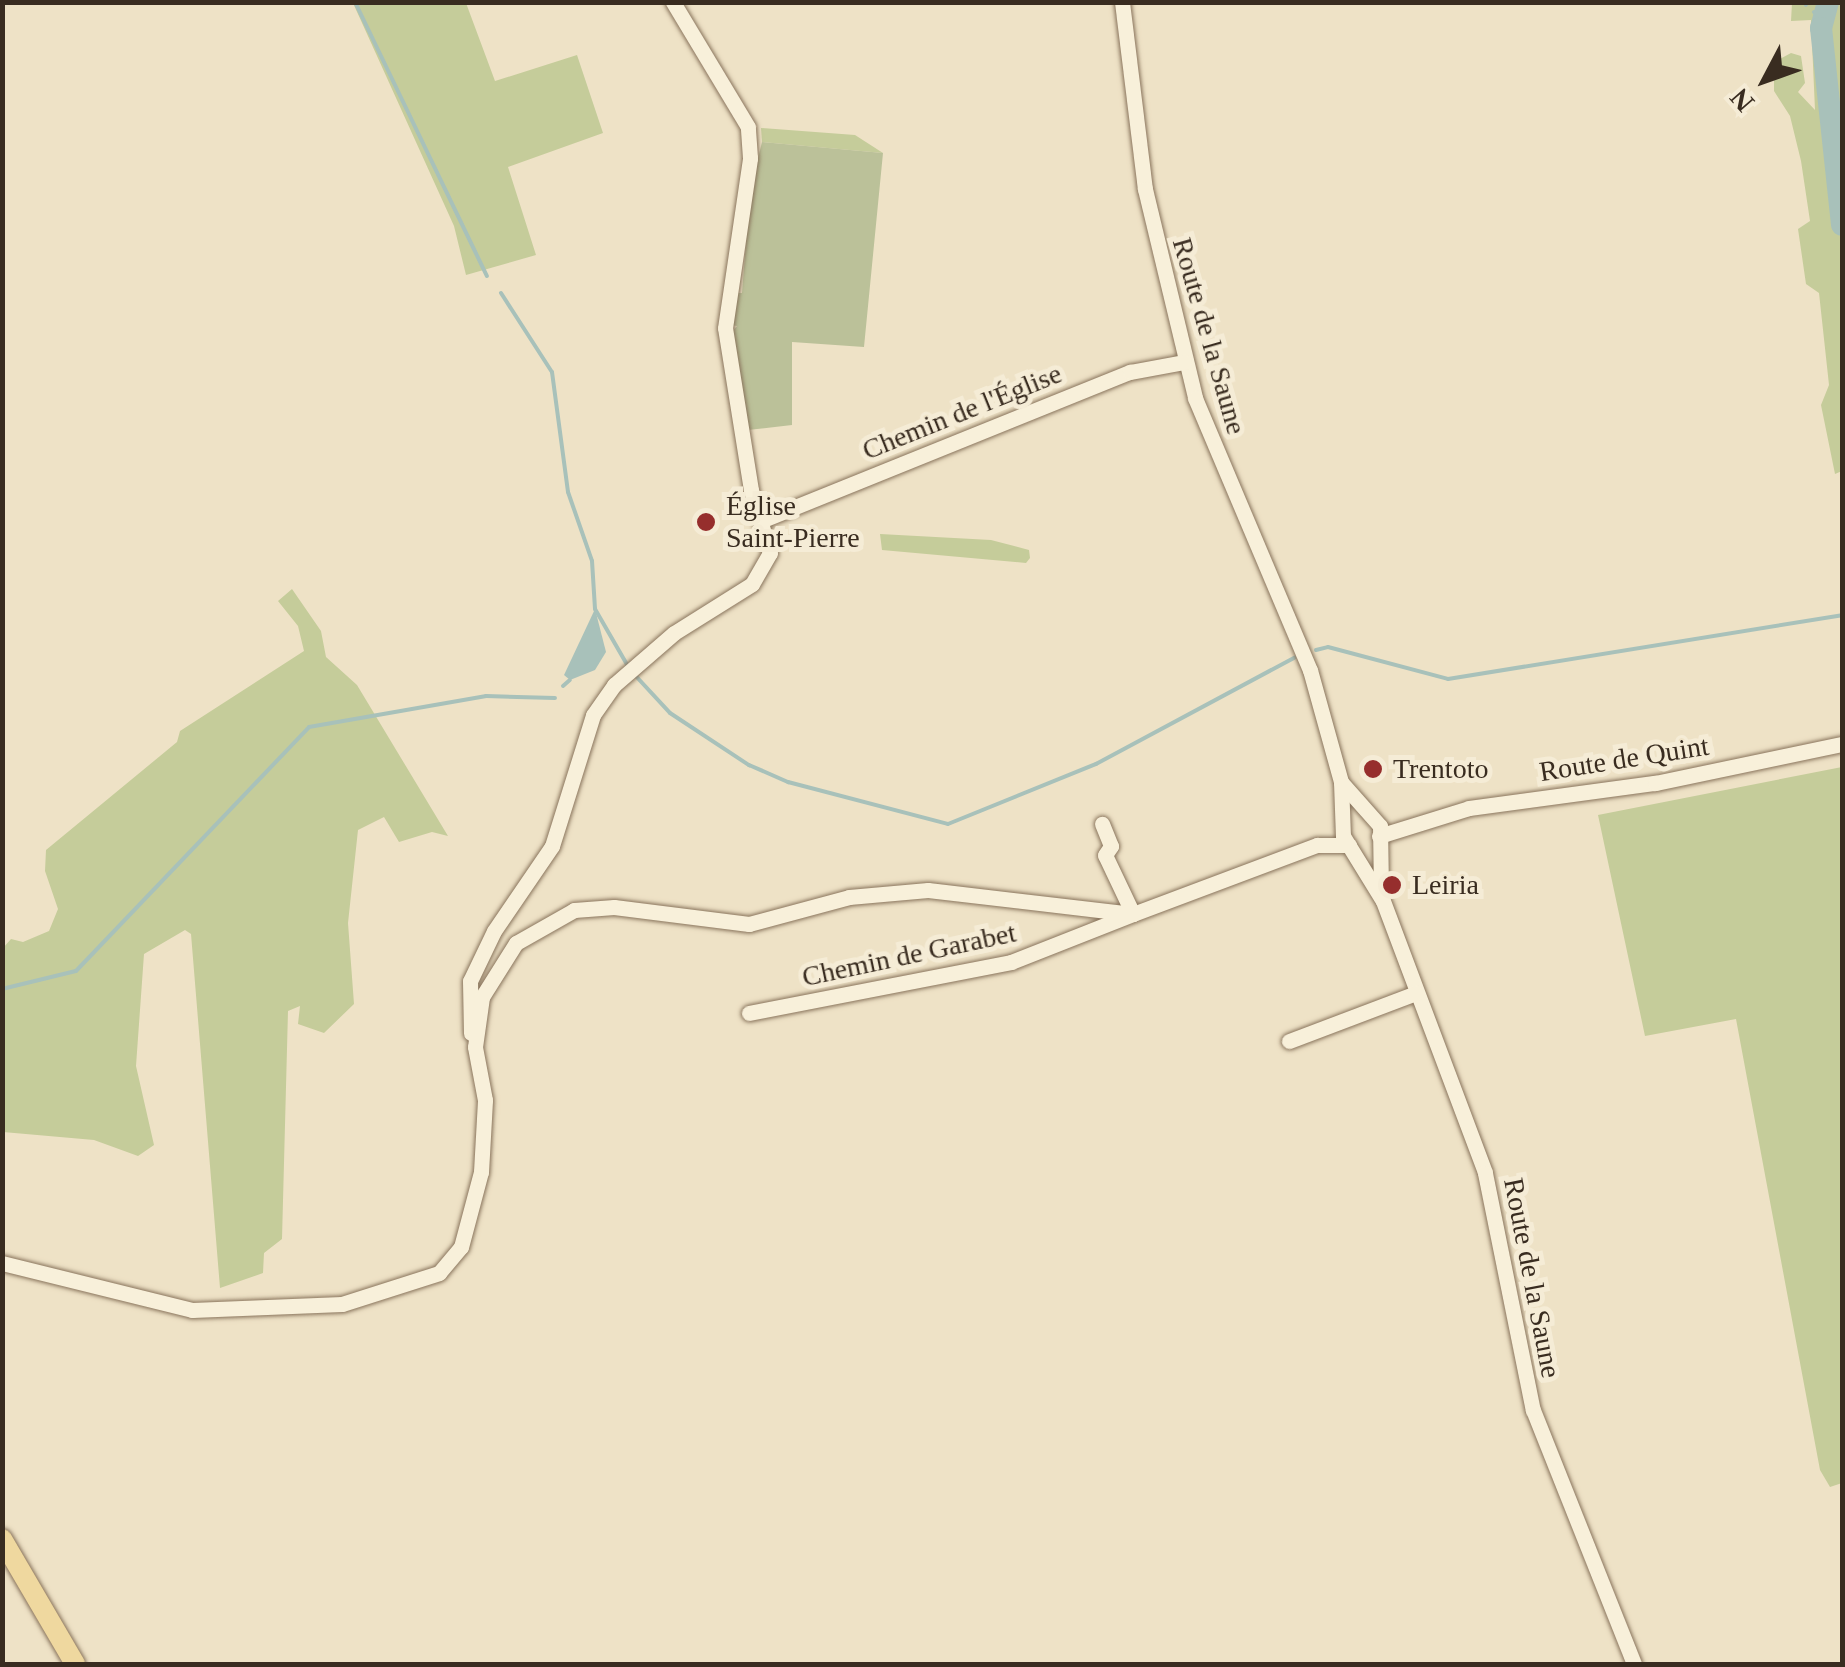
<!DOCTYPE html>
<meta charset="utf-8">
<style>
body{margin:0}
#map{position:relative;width:1845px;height:1667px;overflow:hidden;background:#eee2c6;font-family:Georgia,serif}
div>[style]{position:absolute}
.green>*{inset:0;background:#c5cc9a}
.cemetery>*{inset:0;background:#bbc199}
.water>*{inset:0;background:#a8c1ba}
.stream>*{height:4px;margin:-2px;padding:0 2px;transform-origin:2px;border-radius:2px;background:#a8c1ba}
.river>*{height:22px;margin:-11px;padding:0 11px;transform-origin:11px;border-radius:11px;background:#a8c1ba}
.roads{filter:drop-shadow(0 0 2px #89745c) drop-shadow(0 0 2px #89745c)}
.minor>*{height:15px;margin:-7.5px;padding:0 7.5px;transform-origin:7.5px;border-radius:7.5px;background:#f8f0da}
.major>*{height:20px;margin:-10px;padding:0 10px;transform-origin:10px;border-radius:10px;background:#efd89f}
.dots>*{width:28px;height:28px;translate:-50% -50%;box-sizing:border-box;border:5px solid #f5ecd6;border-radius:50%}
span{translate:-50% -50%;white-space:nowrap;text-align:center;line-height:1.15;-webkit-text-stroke:10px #f5ecd6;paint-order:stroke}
.street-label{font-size:28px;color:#392c20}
.poi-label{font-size:28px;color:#392c20}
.left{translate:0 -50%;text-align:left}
.frame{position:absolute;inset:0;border:5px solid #392c20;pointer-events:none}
.north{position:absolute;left:1715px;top:30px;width:100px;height:100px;-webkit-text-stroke:8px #f5ecd6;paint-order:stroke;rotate:229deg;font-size:28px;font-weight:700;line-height:40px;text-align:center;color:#392c20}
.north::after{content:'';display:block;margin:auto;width:35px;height:45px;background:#392c20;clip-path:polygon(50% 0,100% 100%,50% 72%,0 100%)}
</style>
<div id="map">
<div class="green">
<i style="clip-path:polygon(353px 3px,466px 3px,495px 81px,577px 55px,603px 133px,508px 167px,536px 255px,466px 275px,454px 226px)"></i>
<i style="clip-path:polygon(1792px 3px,1842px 3px,1842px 471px,1835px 474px,1821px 405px,1829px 385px,1819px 293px,1806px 284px,1798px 229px,1810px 221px,1801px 161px,1790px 116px,1774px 91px,1774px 62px,1791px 53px,1801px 56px,1805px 83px,1798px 92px,1815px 110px,1811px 20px,1791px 21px)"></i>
<i style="clip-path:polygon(761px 128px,855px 135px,883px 153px,762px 142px)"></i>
<i style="clip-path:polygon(880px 534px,991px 540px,1029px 550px,1030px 558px,1026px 563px,882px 550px)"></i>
<i style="clip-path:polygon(292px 589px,321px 631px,326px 657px,357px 685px,448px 836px,432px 832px,399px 842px,384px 817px,358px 830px,348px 923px,354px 1004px,324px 1033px,298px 1024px,300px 1006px,288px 1011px,282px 1239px,264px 1253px,263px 1273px,220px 1288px,191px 934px,185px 930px,144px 954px,136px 1066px,154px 1145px,138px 1156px,94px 1140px,3px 1132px,3px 948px,11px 939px,23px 942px,49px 931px,58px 909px,45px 871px,46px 850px,177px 742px,180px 731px,304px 651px,298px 626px,278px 601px)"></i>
<i style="clip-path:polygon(1842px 767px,1842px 1483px,1830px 1487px,1820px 1470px,1736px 1019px,1645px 1036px,1598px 815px)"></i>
</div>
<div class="cemetery">
<i style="clip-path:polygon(762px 142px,883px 153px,864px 347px,792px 342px,792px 425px,748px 430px,731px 333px,737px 326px,730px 325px,732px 293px,742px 293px,750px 191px)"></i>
</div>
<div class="water">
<i style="clip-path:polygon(595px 609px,606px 652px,595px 670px,570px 680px,564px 675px)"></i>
</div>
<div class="stream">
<i style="left:355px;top:2px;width:304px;rotate:64.3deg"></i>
<i style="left:1805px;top:2px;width:3px;rotate:72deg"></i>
<i style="left:1814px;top:12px;width:13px;rotate:45deg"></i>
<i style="left:501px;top:293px;width:94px;rotate:57.2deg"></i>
<i style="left:552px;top:372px;width:121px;rotate:82.4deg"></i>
<i style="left:568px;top:492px;width:73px;rotate:70.8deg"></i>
<i style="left:592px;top:561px;width:48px;rotate:86.4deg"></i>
<i style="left:595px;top:609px;width:68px;rotate:60deg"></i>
<i style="left:1316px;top:650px;width:12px;rotate:-14deg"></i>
<i style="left:1328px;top:647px;width:124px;rotate:14.9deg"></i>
<i style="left:1448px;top:679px;width:399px;rotate:-9.2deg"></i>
<i style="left:633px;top:673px;width:54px;rotate:47.2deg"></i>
<i style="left:670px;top:713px;width:95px;rotate:33.4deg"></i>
<i style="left:749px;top:765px;width:43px;rotate:23.6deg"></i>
<i style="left:788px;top:782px;width:165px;rotate:14.7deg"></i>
<i style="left:948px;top:824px;width:160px;rotate:-22.1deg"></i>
<i style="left:1096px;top:764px;width:225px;rotate:-28.2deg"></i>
<i style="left:563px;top:686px;width:9px;rotate:-41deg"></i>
<i style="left:2px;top:989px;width:76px;rotate:-13.7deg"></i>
<i style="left:76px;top:971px;width:337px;rotate:-46.3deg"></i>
<i style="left:309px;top:727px;width:180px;rotate:-9.9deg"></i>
<i style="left:486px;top:696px;width:69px;rotate:1.7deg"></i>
</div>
<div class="river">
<i style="left:1828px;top:2px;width:27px;rotate:105deg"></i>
<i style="left:1821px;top:28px;width:198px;rotate:83.9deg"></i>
</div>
<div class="roads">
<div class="minor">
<i style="left:1122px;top:2px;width:188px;rotate:83deg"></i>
<i style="left:1145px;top:189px;width:215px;rotate:76.5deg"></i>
<i style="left:1195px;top:398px;width:295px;rotate:67.1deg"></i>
<i style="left:1310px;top:670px;width:116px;rotate:74.5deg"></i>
<i style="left:1341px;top:782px;width:54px;rotate:87.9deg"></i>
<i style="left:1343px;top:836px;width:76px;rotate:58.4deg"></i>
<i style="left:1383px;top:901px;width:290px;rotate:69.4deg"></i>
<i style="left:1485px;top:1173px;width:242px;rotate:78.6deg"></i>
<i style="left:1533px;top:1410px;width:273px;rotate:68.3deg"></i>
<i style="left:763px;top:520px;width:396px;rotate:-22deg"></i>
<i style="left:1130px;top:372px;width:55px;rotate:-10.5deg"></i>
<i style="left:1341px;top:782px;width:59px;rotate:48.4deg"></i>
<i style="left:1380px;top:826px;width:61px;rotate:89.1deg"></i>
<i style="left:1379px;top:836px;width:94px;rotate:-17.3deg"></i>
<i style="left:1469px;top:808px;width:188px;rotate:-7.7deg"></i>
<i style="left:1655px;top:783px;width:191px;rotate:-11.8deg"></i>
<i style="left:749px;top:1013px;width:267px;rotate:-11deg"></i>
<i style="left:1011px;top:962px;width:131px;rotate:-21.5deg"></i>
<i style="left:1133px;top:914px;width:65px;rotate:-115.4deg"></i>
<i style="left:1105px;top:855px;width:11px;rotate:-56deg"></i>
<i style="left:1111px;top:846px;width:24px;rotate:-112deg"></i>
<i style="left:471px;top:1033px;width:52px;rotate:-91.1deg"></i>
<i style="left:470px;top:981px;width:55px;rotate:-64.4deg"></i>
<i style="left:494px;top:931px;width:103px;rotate:-55.7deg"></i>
<i style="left:552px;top:846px;width:137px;rotate:-72.6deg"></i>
<i style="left:593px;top:715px;width:37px;rotate:-55deg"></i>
<i style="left:614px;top:685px;width:79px;rotate:-40.9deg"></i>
<i style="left:674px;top:633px;width:92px;rotate:-32.1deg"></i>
<i style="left:752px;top:584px;width:36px;rotate:-60deg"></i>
<i style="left:770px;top:553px;width:66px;rotate:-106.8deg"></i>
<i style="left:751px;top:490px;width:164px;rotate:-99.1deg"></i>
<i style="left:725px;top:328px;width:172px;rotate:-81.6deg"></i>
<i style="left:750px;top:158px;width:31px;rotate:-94deg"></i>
<i style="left:748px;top:127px;width:146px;rotate:-121deg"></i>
<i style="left:1289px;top:1041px;width:136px;rotate:-20.7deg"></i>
<i style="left:2px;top:1263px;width:196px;rotate:13.9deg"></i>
<i style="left:192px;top:1310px;width:150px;rotate:-2.3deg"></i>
<i style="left:342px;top:1304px;width:102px;rotate:-17.7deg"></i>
<i style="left:439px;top:1273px;width:34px;rotate:-50deg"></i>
<i style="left:461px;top:1247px;width:78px;rotate:-75.1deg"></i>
<i style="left:481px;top:1172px;width:72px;rotate:-86.8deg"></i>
<i style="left:485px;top:1100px;width:54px;rotate:-100.7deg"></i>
<i style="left:475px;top:1047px;width:50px;rotate:-82deg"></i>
<i style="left:482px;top:997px;width:64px;rotate:-57.8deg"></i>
<i style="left:516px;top:943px;width:67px;rotate:-29.6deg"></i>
<i style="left:574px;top:910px;width:40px;rotate:-4.3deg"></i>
<i style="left:614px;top:907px;width:136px;rotate:7.2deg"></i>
<i style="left:749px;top:924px;width:104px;rotate:-15.1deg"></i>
<i style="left:849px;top:897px;width:79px;rotate:-5.1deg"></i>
<i style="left:928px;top:890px;width:206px;rotate:6.7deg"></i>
<i style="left:1133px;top:914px;width:197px;rotate:-20.6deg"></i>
<i style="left:1317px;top:845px;width:32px"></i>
</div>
<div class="major">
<i style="left:2px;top:1539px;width:145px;rotate:59.7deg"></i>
</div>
</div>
<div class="dots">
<i style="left:706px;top:522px;background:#962e2d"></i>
<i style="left:1373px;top:769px;background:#962e2d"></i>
<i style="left:1392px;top:885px;background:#962e2d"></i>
</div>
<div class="street-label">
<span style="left:1209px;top:336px;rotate:74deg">Route de la Saune</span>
<span style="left:962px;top:412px;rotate:-22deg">Chemin de l'Église</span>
<span style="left:1624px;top:759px;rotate:-9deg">Route de Quint</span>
<span style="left:909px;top:955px;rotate:-12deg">Chemin de Garabet</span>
<span style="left:1532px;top:1278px;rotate:79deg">Route de la Saune</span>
</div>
<div class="poi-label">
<span class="left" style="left:726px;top:522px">Église<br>Saint-Pierre</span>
<span class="left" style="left:1393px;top:769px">Trentoto</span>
<span class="left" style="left:1412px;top:885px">Leiria</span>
</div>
<div class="frame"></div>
<div class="north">N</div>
</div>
